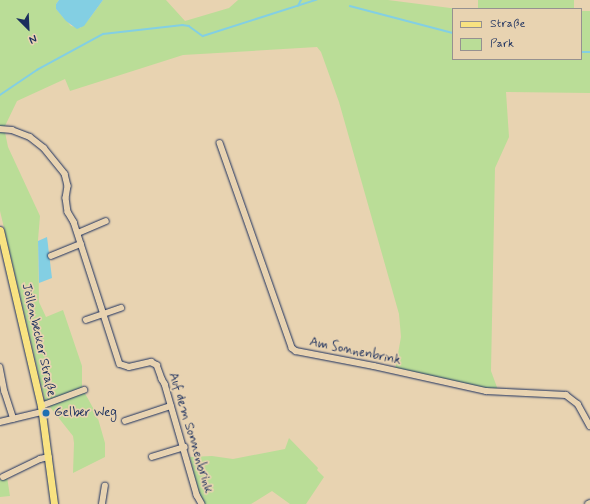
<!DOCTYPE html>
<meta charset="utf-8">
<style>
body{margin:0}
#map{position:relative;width:590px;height:504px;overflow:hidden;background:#e8d3b1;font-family:Mynerve,sans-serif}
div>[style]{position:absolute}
.green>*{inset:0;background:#badd97;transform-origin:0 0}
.water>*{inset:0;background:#83cfe3}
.stream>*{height:1.5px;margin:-0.75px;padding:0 0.75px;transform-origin:0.75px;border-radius:0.75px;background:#83cfe3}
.roads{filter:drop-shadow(0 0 1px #1b2f5e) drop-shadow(0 0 1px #1b2f5e)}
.minor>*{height:5.5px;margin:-2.75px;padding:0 2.75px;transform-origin:2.75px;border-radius:2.75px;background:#e8d3b1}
.major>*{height:7px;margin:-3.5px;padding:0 3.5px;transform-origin:3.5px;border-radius:3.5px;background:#f8e281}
.dots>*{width:11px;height:11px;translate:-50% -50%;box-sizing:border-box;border:2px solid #e8d3b1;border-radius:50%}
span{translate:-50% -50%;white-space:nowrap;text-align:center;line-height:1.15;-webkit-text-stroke:3.5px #e8d3b1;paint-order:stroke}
.street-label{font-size:13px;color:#1b2f5e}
.poi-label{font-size:13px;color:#1b2f5e}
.left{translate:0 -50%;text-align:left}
.legend{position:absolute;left:452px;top:8px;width:130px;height:52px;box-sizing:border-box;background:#e8d3b1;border:1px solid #969190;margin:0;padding:5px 7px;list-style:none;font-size:12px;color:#1b2f5e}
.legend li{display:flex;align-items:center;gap:8px;height:20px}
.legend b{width:20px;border:1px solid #969190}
.north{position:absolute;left:8px;top:8px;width:40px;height:40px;-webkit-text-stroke:3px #e8d3b1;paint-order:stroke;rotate:156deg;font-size:11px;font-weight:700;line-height:16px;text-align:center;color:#1b2f5e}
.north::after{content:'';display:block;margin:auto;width:14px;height:18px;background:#1b2f5e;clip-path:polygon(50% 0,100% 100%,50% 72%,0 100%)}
</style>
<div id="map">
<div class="green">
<i style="clip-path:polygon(0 0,59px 0,56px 4px,56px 9px,71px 26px,80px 28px,89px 19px,103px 0,166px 0,185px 21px,229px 8px,238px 0,388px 0,458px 9px,453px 9px,453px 59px,581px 59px,581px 11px,590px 11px,590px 93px,506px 92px,509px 137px,495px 168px,491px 371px,498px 390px,485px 390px,395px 370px,401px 337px,399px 314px,339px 102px,321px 52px,317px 47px,183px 55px,70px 91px,65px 79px,17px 101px,5px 126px,0 126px)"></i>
<i style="left:478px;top:0;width:96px;height:9px"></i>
<i style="clip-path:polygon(0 132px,5px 132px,8px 147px,40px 216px,38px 240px,39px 302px,46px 317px,63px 310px,82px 366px,82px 388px,97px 415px,105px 443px,105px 457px,73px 473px,74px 443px,73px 436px,50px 407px,46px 405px,0 211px)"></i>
<i style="clip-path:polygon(289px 438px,318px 468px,317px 470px,324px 477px,306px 504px,290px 504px,272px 491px,251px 504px,205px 504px,199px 493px,190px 457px,212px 456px,233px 459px,285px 449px)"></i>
<i style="clip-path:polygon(7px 477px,10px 496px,0 497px,0 480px)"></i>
</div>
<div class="water">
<i style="clip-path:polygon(59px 0,103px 0,84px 26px,77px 29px,66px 21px,56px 9px,56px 4px)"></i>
<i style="clip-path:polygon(47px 237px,52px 278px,39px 283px,38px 241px)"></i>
</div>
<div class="stream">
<i style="left:298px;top:6px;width:7px;rotate:-63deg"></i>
<i style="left:350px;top:6px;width:106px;rotate:14.7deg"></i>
<i style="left:581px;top:52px;width:9px"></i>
<i style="left:0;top:95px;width:45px;rotate:-34deg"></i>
<i style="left:37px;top:70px;width:75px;rotate:-28.6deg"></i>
<i style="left:103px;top:34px;width:80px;rotate:-6.5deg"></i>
<i style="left:182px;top:25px;width:7px;rotate:8deg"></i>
<i style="left:189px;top:26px;width:17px;rotate:36deg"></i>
<i style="left:203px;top:36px;width:119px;rotate:-17.7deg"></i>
</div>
<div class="roads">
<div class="minor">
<i style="left:0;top:129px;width:12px;rotate:5deg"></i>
<i style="left:12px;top:130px;width:19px;rotate:21deg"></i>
<i style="left:30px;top:137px;width:18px;rotate:38deg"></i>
<i style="left:44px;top:148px;width:33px;rotate:51deg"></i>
<i style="left:65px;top:174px;width:12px;rotate:76deg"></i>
<i style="left:68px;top:186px;width:12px;rotate:99deg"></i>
<i style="left:66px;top:198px;width:14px;rotate:82deg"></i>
<i style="left:68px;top:212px;width:12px;rotate:59deg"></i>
<i style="left:74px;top:222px;width:149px;rotate:72.1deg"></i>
<i style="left:120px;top:364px;width:9px;rotate:18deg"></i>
<i style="left:129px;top:367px;width:23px;rotate:-13deg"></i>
<i style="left:151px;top:362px;width:7px;rotate:27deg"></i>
<i style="left:157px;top:365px;width:15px;rotate:70deg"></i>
<i style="left:162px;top:379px;width:6px;rotate:59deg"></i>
<i style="left:165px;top:384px;width:116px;rotate:73.9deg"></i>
<i style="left:197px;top:495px;width:10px;rotate:61deg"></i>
<i style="left:220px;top:143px;width:217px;rotate:70.6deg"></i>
<i style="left:292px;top:348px;width:5px;rotate:37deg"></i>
<i style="left:296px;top:351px;width:79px;rotate:10.9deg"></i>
<i style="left:374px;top:366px;width:115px;rotate:12.6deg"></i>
<i style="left:486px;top:391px;width:80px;rotate:2.9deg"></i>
<i style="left:566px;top:395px;width:15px;rotate:37deg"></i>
<i style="left:578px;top:404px;width:25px;rotate:61deg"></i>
<i style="left:78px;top:233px;width:30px;rotate:-23deg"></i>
<i style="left:51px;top:256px;width:32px;rotate:-22deg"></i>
<i style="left:86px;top:320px;width:37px;rotate:-19deg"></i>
<i style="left:0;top:367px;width:25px;rotate:79deg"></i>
<i style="left:5px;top:392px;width:28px;rotate:72deg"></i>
<i style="left:41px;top:406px;width:46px;rotate:-20.4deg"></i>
<i style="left:125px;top:421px;width:48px;rotate:-18.1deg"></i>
<i style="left:0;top:422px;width:43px;rotate:-13.4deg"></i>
<i style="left:152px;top:457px;width:34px;rotate:-17deg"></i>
<i style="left:3px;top:477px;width:41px;rotate:-25.9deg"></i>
<i style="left:40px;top:459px;width:9px;rotate:-13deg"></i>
<i style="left:102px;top:504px;width:18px;rotate:-81deg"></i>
<i style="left:588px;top:504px;width:2px;rotate:-27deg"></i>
</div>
<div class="major">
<i style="left:0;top:230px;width:181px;rotate:76.9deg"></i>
<i style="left:41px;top:406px;width:99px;rotate:82.4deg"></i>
</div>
</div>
<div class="dots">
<i style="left:46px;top:413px;background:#1f6fb2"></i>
</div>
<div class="street-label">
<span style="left:38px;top:340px;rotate:77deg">Jöllenbecker Straße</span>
<span style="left:355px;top:352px;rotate:12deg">Am Sonnenbrink</span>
<span style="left:190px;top:433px;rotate:73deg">Auf dem Sonnenbrink</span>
</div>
<div class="poi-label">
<span class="left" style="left:54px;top:413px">Gelber Weg</span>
</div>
<ul class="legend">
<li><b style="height:5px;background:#f8e281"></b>Straße</li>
<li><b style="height:11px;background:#badd97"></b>Park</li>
</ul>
<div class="north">N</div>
</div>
